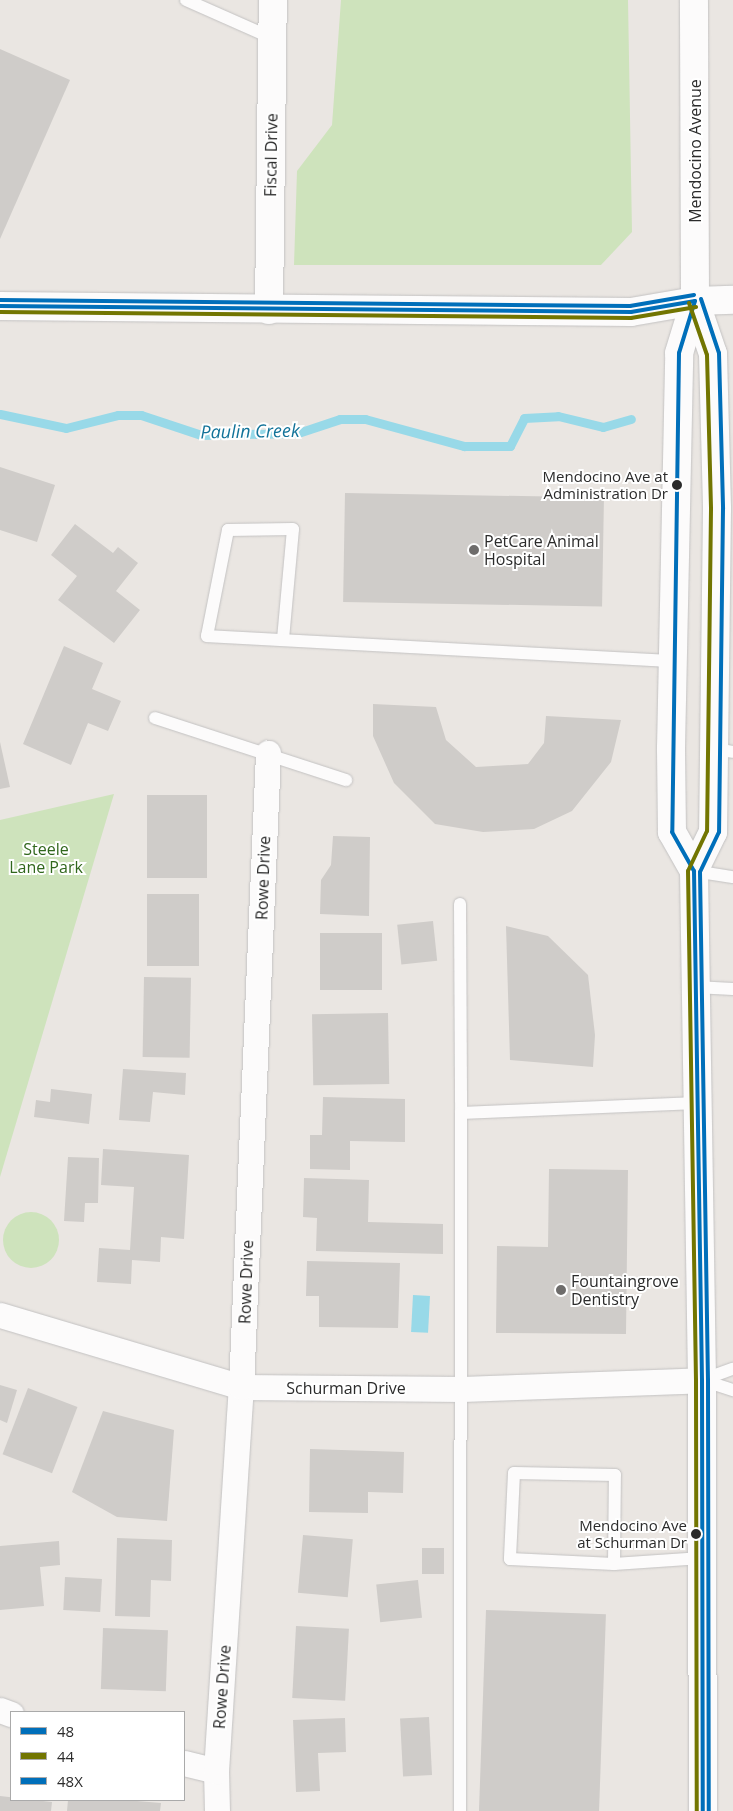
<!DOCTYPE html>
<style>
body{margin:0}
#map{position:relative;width:733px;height:1811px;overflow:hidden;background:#eae6e2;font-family:"Open Sans",sans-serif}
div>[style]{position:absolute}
.green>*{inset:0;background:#cee3bc}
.round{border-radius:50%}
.water>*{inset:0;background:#98d9e8;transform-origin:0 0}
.stream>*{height:9px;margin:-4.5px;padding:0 4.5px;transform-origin:4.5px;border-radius:4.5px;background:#98d9e8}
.building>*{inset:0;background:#cfccc9;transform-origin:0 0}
.roads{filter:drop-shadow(0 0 1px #c3c2c2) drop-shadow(0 0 1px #c3c2c2)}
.service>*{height:12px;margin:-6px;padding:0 6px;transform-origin:6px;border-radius:6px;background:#fcfbfb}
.minor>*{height:25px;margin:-12.5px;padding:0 12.5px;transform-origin:12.5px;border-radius:12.5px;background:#fcfbfb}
.tertiary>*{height:28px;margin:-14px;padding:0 14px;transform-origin:14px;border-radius:14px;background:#fcfbfb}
.secondary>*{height:28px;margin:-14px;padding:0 14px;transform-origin:14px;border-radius:14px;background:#fcfbfb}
.bus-1>*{height:4px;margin:-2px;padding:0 2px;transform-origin:2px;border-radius:2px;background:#006fba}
.bus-2>*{height:4px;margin:-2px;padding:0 2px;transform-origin:2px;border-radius:2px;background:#727501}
.bus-3>*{height:4px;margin:-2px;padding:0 2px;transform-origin:2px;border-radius:2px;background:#006fba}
.dots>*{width:14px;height:14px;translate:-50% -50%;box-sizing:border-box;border:2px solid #fff;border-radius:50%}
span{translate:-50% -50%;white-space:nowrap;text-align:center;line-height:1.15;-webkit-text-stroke:4px #fff;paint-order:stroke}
.bus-label{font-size:15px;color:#2b2b2b}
.right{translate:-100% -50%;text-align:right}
.street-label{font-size:16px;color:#2b2b2b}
.poi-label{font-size:16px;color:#2b2b2b}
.left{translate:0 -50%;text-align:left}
.park-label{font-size:16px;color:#31671d}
.water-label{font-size:18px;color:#127399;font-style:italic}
.legend{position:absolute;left:10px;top:1711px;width:175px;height:90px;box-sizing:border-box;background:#fff;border:1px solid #aaa;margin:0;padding:6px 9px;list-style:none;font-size:15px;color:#2b2b2b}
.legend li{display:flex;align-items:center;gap:10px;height:25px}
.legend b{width:25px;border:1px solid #aaa}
</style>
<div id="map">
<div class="green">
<i style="clip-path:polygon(341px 0,628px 0,632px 232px,601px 265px,294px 265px,297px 171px,332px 125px)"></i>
<i style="clip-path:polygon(114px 794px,0 1177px,0 820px)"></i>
<i class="round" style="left:3px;top:1212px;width:56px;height:56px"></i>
</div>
<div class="water">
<i style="left:413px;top:1295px;width:17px;height:37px;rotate:3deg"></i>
</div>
<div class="stream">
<i style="left:0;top:414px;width:67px;rotate:12deg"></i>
<i style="left:66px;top:428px;width:54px;rotate:-14deg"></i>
<i style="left:118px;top:415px;width:23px"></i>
<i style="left:141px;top:415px;width:63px;rotate:18.4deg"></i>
<i style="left:201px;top:435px;width:97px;rotate:-1.2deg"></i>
<i style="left:298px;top:433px;width:44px;rotate:-18.4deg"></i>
<i style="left:340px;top:419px;width:25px"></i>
<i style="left:365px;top:419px;width:103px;rotate:15.3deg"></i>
<i style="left:464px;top:446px;width:46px"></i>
<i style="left:510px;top:446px;width:31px;rotate:-63deg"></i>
<i style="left:524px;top:418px;width:34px;rotate:-3deg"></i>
<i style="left:558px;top:416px;width:46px;rotate:13.7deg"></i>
<i style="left:603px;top:427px;width:29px;rotate:-16deg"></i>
</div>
<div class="building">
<i style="clip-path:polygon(0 49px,70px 80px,0 239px)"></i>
<i style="clip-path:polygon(0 467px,55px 485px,37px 542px,0 530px)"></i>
<i style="left:345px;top:493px;width:259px;height:109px;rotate:1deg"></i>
<i style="clip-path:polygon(75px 524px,113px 553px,118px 547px,138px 563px,116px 591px,140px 610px,114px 643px,58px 600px,77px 576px,51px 555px)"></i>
<i style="clip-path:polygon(64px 646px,103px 663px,92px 689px,121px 701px,108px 731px,88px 723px,71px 765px,23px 744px)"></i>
<i style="clip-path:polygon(373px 704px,436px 707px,446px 740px,476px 767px,528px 764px,544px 743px,546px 716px,621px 720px,611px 762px,572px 811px,534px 829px,483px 832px,435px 824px,394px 783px,373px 736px)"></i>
<i style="clip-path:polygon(0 742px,10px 787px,0 789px)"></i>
<i style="left:147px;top:795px;width:60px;height:83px"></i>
<i style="clip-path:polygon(333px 836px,370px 837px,369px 916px,320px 914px,321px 880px,331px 865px)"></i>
<i style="left:147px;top:894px;width:52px;height:72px"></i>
<i style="left:433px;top:921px;width:40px;height:36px;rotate:84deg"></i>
<i style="clip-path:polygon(506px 926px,548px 936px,588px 975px,595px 1035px,593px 1067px,510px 1060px)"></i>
<i style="left:320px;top:933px;width:62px;height:57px"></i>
<i style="left:144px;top:977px;width:47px;height:80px;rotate:1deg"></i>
<i style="left:388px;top:1013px;width:71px;height:76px;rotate:89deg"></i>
<i style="clip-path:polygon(123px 1069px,186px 1073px,185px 1095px,153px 1092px,150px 1122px,119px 1120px)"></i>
<i style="clip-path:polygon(51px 1089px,92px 1094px,89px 1124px,34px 1117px,36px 1100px,50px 1102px)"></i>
<i style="clip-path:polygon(323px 1097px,405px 1099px,405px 1142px,350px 1141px,350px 1170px,310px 1169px,310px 1135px,322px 1135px)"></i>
<i style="clip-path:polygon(103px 1149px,189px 1155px,184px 1239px,161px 1237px,160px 1262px,132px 1260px,131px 1284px,97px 1282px,99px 1248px,130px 1250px,134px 1187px,101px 1185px)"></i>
<i style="clip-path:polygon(68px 1157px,99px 1158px,98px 1203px,85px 1203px,84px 1222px,64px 1221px)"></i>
<i style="clip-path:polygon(549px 1169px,628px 1170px,626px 1334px,496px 1333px,497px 1246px,548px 1247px)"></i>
<i style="clip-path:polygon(304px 1178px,369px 1180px,368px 1222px,443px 1224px,443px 1254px,316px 1251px,317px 1218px,303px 1217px)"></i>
<i style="clip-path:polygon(307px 1261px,400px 1263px,398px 1328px,319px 1327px,319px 1296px,306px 1296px)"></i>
<i style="clip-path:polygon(0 1385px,17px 1390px,7px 1423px,0 1420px)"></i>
<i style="left:28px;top:1388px;width:53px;height:71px;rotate:21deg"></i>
<i style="clip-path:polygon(103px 1411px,174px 1430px,167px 1521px,117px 1517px,72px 1492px)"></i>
<i style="clip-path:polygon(310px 1449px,404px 1452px,403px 1493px,368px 1492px,368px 1513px,309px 1512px)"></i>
<i style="left:303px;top:1535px;width:50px;height:58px;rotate:5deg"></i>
<i style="clip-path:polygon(117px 1538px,172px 1540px,171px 1581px,151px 1580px,150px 1617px,115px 1616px)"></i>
<i style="clip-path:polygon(59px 1541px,60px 1565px,40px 1567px,44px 1606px,0 1610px,0 1546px)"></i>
<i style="left:444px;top:1548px;width:26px;height:22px;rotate:90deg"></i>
<i style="left:65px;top:1577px;width:37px;height:33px;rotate:3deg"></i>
<i style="left:418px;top:1580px;width:38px;height:42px;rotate:84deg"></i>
<i style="left:486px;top:1610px;width:120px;height:201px;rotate:2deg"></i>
<i style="left:296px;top:1626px;width:53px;height:72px;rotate:3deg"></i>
<i style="left:103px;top:1628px;width:65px;height:61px;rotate:2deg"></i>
<i style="left:429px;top:1717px;width:58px;height:29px;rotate:87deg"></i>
<i style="clip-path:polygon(345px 1718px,346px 1752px,318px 1753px,320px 1791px,296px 1792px,293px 1720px)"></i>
<i style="clip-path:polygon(0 1796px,52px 1802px,51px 1811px,0 1811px)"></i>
<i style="clip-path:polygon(68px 1800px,125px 1800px,161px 1803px,160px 1811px,67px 1811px)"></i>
</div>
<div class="roads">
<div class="service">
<i style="left:186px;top:0;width:96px;rotate:23.9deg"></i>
<i style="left:283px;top:639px;width:110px;rotate:-84.8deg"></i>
<i style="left:293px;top:529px;width:65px;rotate:179.1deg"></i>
<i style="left:228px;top:530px;width:108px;rotate:101.2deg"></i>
<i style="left:207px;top:636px;width:467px;rotate:3.1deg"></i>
<i style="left:155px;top:718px;width:201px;rotate:18deg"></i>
<i style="left:715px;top:749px;width:18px;rotate:9deg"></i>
<i style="left:694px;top:871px;width:39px;rotate:9deg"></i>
<i style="left:460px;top:904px;width:209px;rotate:89.7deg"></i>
<i style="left:461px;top:1113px;width:236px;rotate:-2.4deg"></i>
<i style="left:695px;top:987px;width:38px;rotate:3deg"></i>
<i style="left:702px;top:1380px;width:33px;rotate:-20deg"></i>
<i style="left:702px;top:1380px;width:33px;rotate:18deg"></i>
<i style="left:614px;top:1564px;width:89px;rotate:-89.4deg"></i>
<i style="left:615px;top:1475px;width:101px;rotate:-178.9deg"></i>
<i style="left:514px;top:1473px;width:86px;rotate:92.7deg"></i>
<i style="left:510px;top:1559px;width:104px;rotate:2.8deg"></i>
<i style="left:614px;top:1564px;width:88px;rotate:-3.9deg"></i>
<i style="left:460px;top:1811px;width:698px;rotate:-89.92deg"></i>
</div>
<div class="minor">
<i style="left:0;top:1315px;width:252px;rotate:16.6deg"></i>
<i style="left:241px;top:1387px;width:221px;rotate:0.5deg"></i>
<i style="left:462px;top:1389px;width:240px;rotate:-2.1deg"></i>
<i style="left:0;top:1710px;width:12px;rotate:20deg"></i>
<i style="left:184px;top:1763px;width:33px;rotate:14deg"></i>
<i style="left:217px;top:1811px;width:40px;rotate:-91.4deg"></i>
<i style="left:216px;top:1771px;width:385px;rotate:-86.3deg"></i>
<i style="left:241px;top:1387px;width:635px;rotate:-87.56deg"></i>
</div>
<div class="tertiary">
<i style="left:0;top:306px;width:631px;rotate:0.54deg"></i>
<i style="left:631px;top:312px;width:65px;rotate:-9.8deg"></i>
<i style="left:695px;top:301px;width:38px;rotate:-2deg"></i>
<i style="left:269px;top:310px;width:310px;rotate:-89.3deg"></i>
</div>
<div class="secondary">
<i style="left:695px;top:301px;width:56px;rotate:71.2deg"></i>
<i style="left:713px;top:354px;width:155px;rotate:88.5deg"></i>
<i style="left:717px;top:509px;width:323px;rotate:90.7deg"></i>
<i style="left:713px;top:832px;width:43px;rotate:116deg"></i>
<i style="left:694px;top:871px;width:509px;rotate:89.1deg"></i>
<i style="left:702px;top:1380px;width:431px;rotate:89.9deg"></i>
<i style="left:694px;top:871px;width:45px;rotate:-119.4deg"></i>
<i style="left:672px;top:832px;width:84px;rotate:-90.7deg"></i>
<i style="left:671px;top:748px;width:395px;rotate:-88.8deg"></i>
<i style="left:679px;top:353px;width:54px;rotate:-72.9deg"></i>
<i style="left:695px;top:301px;width:301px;rotate:-90.2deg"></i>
</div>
</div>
<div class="bus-1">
<i style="left:695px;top:301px;width:54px;rotate:107.1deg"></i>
<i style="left:679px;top:353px;width:479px;rotate:90.8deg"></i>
<i style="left:672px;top:832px;width:45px;rotate:60.6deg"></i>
<i style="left:694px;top:871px;width:509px;rotate:89.1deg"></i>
<i style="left:702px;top:1380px;width:431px;rotate:89.9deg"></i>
<i style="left:0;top:306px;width:631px;rotate:0.54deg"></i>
<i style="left:631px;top:312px;width:65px;rotate:-9.8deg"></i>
</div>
<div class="bus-2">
<i style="left:689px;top:303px;width:55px;rotate:70.9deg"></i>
<i style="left:707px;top:355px;width:154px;rotate:88.5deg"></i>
<i style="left:711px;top:509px;width:322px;rotate:90.7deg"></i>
<i style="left:707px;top:831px;width:44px;rotate:115.4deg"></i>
<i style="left:688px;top:871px;width:509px;rotate:89.1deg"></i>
<i style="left:696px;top:1380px;width:431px;rotate:89.9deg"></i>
<i style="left:0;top:312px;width:631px;rotate:0.54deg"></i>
<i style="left:631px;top:318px;width:66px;rotate:-9.6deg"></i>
</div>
<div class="bus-3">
<i style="left:701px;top:299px;width:57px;rotate:71.6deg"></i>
<i style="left:719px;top:353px;width:156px;rotate:88.5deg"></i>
<i style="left:723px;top:509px;width:323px;rotate:90.7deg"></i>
<i style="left:719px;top:832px;width:44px;rotate:115.4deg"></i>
<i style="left:700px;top:872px;width:508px;rotate:89.1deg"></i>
<i style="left:708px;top:1380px;width:431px;rotate:89.9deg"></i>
<i style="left:0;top:300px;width:630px;rotate:0.55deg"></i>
<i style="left:630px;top:306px;width:65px;rotate:-9.8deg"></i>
</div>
<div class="dots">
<i style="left:677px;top:485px;background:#2b2b2b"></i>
<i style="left:474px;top:550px;background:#6e6c6b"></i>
<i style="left:561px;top:1290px;background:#6e6c6b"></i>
<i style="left:696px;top:1534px;background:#2b2b2b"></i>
</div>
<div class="bus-label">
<span class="right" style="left:668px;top:485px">Mendocino Ave at<br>Administration Dr</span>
<span class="right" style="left:687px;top:1534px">Mendocino Ave<br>at Schurman Dr</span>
</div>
<div class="street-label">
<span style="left:695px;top:151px;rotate:-90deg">Mendocino Avenue</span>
<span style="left:271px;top:155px;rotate:-89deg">Fiscal Drive</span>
<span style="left:263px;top:878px;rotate:-88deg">Rowe Drive</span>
<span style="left:246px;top:1282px;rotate:-88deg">Rowe Drive</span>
<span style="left:346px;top:1388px">Schurman Drive</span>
<span style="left:222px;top:1687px;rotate:-86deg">Rowe Drive</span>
</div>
<div class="poi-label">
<span class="left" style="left:484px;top:550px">PetCare Animal<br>Hospital</span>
<span class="left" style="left:571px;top:1290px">Fountaingrove<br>Dentistry</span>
</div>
<div class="park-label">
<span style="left:46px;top:858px">Steele<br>Lane Park</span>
</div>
<div class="water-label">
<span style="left:250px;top:431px;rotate:-1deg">Paulin Creek</span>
</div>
<ul class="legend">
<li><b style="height:6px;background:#006fba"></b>48</li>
<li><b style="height:6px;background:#727501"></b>44</li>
<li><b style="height:6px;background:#006fba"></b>48X</li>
</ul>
</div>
